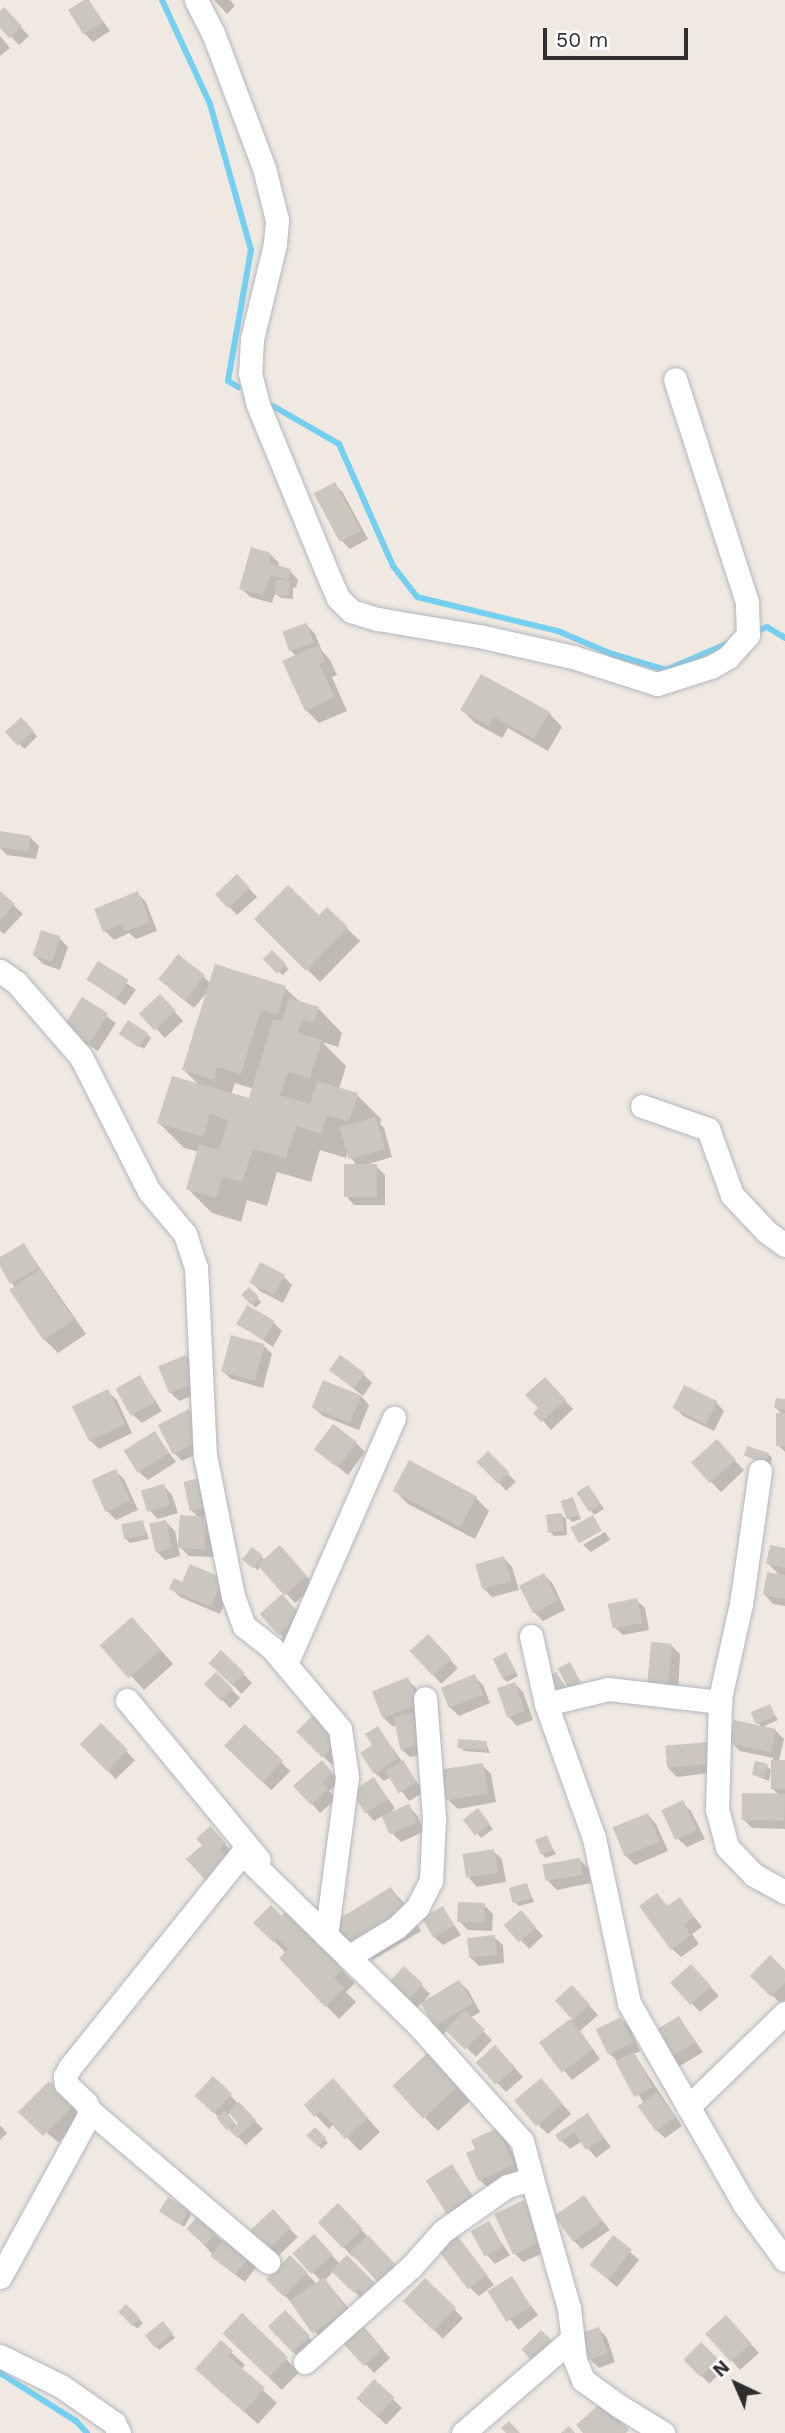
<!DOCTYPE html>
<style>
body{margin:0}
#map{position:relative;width:785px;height:2433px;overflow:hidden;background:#efe9e1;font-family:"Work Sans",sans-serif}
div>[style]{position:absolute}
.shadow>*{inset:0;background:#0003;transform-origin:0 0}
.stream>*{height:6px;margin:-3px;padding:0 3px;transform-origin:3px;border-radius:3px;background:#75cff0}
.building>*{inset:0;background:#cbc7bf;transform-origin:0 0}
.roads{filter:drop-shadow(0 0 2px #b4b7c1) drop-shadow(0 0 2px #b4b7c1)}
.minor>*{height:23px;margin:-11.5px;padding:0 11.5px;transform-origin:11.5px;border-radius:11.5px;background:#fff}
span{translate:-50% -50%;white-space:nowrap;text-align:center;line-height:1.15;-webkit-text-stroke:5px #fff;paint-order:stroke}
.north{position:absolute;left:701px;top:2349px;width:70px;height:70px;-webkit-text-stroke:5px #fff;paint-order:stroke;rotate:316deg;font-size:19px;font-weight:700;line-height:28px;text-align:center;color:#2e2e2e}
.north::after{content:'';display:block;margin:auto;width:24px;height:32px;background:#2e2e2e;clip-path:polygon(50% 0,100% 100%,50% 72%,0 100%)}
.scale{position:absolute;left:543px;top:28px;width:145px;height:32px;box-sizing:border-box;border:4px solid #2e2e2e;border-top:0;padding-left:9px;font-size:21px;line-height:24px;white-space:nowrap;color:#2e2e2e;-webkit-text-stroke:5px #fff;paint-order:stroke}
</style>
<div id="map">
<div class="shadow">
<i style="clip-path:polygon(88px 0,110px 31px,93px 42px,84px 33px)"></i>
<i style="clip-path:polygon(214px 0,230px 0,235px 6px,227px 14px)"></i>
<i style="clip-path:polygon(4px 9px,29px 36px,19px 45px,0 25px,0 13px)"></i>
<i style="clip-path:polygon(0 36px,10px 48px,0 56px)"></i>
<i style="clip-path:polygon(335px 484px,343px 493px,368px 539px,350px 549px,341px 540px,316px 494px)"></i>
<i style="clip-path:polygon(271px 555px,279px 563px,278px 568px,290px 571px,298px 580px,296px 588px,293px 587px,293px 599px,281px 598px,275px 593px,272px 603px,250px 597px,241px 588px)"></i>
<i style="clip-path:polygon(307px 625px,315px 634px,322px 651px,330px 660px,337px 675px,332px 677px,347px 711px,319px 723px,306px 710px,296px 656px,291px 651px)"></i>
<i style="clip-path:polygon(462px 710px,549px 713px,562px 727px,548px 751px,508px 728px,502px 738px,475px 723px)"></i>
<i style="left:21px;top:720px;width:23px;height:18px;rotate:45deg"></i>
<i style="clip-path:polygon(0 837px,30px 837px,39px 846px,36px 859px,7px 855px,0 848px)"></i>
<i style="clip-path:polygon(246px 885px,257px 897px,237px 915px,217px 894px)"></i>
<i style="clip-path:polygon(0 893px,23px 914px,4px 934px,0 931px)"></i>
<i style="clip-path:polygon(138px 894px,146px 902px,157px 931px,136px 939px,129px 933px,114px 940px,105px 931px)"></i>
<i style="clip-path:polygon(327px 909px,360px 941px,320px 982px,256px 919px,319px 918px)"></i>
<i style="clip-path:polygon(59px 938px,68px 947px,60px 970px,43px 964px,34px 955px)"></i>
<i style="left:272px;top:953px;width:23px;height:9px;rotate:43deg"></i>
<i style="left:99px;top:964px;width:45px;height:19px;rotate:35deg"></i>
<i style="clip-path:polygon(evenodd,204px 977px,211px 984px,285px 988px,301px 1003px,318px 1008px,342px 1033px,338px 1047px,322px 1042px,346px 1066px,339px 1089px,357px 1095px,381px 1119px,380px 1124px,384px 1128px,392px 1157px,365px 1165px,376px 1166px,385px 1175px,385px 1205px,354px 1205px,346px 1196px,357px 1166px,347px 1152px,346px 1158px,320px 1150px,311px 1182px,277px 1172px,267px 1206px,247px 1200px,241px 1222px,212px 1213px,188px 1189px,199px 1152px,184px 1148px,159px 1123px,199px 1085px,184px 1070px,209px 990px,194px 1008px,169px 988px,204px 977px,235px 1083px,254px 1089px,251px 1100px,231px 1095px,235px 1083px)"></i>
<i style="left:160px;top:996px;width:34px;height:25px;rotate:47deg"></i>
<i style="clip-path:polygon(83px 999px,116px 1023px,98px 1051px,74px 1036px)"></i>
<i style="clip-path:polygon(147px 1034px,151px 1038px,144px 1049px,125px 1037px)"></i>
<i style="clip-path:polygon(24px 1245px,86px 1334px,58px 1353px,45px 1340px,0 1262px,0 1259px)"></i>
<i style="clip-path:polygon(284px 1277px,292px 1285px,283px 1303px,260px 1291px,252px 1283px)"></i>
<i style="left:249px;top:1289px;width:18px;height:8px;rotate:47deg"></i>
<i style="clip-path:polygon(238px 1323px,274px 1323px,282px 1331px,273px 1347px)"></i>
<i style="clip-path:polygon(264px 1346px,272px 1354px,263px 1388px,231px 1379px,222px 1370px)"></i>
<i style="clip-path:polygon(186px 1357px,195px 1365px,204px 1391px,179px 1401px,170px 1392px)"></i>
<i style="clip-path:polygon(364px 1375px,372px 1383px,363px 1396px,340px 1378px)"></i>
<i style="clip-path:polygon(140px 1377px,162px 1411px,142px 1423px,133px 1415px)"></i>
<i style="clip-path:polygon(545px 1379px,573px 1409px,551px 1430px,536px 1413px,540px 1409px)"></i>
<i style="clip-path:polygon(324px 1383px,362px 1397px,369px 1405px,359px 1430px,323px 1416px,314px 1408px)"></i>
<i style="clip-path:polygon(108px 1392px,117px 1400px,132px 1433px,99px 1449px,90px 1440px)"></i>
<i style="clip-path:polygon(785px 1401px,785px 1452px,778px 1445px,783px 1415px,776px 1408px)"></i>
<i style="clip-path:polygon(716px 1402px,724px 1411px,714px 1431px,683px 1416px,674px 1407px)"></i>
<i style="clip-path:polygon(189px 1411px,197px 1420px,211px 1447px,182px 1461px,174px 1453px)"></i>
<i style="clip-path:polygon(155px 1434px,176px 1462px,148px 1480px,139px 1472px)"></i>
<i style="left:717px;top:1442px;width:39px;height:32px;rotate:46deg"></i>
<i style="clip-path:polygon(356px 1443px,365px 1452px,348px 1475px,317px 1450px)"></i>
<i style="left:488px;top:1453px;width:40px;height:13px;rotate:46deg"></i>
<i style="clip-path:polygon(768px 1454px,772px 1458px,770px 1466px,746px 1456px)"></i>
<i style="clip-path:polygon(410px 1463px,476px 1498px,489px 1511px,475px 1539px,408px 1504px,395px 1491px)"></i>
<i style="clip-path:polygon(115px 1471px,124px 1479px,138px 1510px,116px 1520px,107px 1511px)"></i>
<i style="clip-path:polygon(186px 1483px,220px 1515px,215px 1527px,213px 1557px,189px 1556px,180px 1547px,199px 1518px,191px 1510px)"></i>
<i style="clip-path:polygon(164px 1486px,172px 1495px,178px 1513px,158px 1519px,149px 1510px)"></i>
<i style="clip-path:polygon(592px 1491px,604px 1509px,594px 1515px,579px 1493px)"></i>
<i style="clip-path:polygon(573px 1499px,581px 1519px,572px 1522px,568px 1518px)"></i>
<i style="clip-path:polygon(562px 1515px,566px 1519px,567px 1535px,554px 1536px,550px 1532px)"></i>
<i style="clip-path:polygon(142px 1521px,149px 1539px,130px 1543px,126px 1539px)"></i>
<i style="clip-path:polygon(166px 1522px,175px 1531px,180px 1556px,165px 1560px,156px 1551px)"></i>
<i style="clip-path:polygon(605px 1532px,610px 1540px,591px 1552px,583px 1545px)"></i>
<i style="clip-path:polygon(252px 1549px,265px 1560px,288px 1556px,315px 1586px,295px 1603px,261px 1566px,258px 1570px,248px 1563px)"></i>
<i style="clip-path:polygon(785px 1550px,785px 1606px,773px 1604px,765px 1595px,780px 1576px,768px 1563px)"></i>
<i style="clip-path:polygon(504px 1558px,512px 1567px,519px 1590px,492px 1597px,484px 1589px)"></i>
<i style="clip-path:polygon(191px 1566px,231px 1588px,220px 1614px,180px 1597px,171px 1588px,183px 1584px)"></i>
<i style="clip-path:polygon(544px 1575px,553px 1584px,565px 1610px,543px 1621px,534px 1612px)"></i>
<i style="clip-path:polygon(636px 1600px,645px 1608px,649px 1630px,623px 1635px,614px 1627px)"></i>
<i style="clip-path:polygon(262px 1615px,309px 1625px,291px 1642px,277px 1645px,283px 1637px)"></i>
<i style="clip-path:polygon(145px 1632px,173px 1664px,144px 1690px,102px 1645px)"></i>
<i style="left:428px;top:1636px;width:44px;height:23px;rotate:47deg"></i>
<i style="clip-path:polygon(671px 1645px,680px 1654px,678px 1694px,659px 1693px)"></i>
<i style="left:221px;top:1652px;width:44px;height:15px;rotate:45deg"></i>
<i style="clip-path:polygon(506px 1654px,518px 1676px,507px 1682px,503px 1678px)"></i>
<i style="left:216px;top:1674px;width:34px;height:14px;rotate:45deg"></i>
<i style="clip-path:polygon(474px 1676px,483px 1685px,490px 1703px,459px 1716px,450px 1707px)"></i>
<i style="clip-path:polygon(407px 1679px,416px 1688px,426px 1712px,415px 1718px,420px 1723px,426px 1754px,410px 1757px,401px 1749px,396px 1725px,393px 1727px,384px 1718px)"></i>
<i style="clip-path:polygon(515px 1684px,523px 1692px,533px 1720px,517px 1726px,509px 1717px)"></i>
<i style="clip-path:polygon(769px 1706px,778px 1720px,762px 1727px,758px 1723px)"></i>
<i style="left:101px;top:1725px;width:49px;height:27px;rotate:46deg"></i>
<i style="left:245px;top:1726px;width:64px;height:27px;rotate:45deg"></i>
<i style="clip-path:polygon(378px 1728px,424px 1792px,409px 1801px,391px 1777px,384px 1781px,375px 1773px)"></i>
<i style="clip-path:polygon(775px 1730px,784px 1739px,779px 1761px,785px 1762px,785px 1829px,752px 1828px,743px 1819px,780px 1796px,773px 1789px,773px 1758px,740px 1751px,731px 1742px)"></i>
<i style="clip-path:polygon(299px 1732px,348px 1749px,332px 1765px)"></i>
<i style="clip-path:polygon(486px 1743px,490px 1753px,464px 1751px,460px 1747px)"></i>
<i style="clip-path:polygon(706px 1744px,715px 1753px,717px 1772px,677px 1777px,668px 1768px)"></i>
<i style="clip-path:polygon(482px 1765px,491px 1774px,496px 1802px,458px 1809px,449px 1801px)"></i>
<i style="clip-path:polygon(767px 1766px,771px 1770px,769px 1781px,754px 1775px)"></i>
<i style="clip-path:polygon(330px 1771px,340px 1782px,329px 1791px,336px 1799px,320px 1813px,296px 1786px)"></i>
<i style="clip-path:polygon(374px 1780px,395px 1808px,387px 1816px,408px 1806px,417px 1815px,425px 1831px,401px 1842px,392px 1833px,384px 1815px,374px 1821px,366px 1812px)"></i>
<i style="clip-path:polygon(682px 1803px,691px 1811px,705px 1839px,687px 1847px,678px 1839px)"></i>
<i style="clip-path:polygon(481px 1814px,493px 1829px,481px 1838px,466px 1819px)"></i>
<i style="clip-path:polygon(648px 1815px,656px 1824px,668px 1851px,635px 1865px,626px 1856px)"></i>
<i style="clip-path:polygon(210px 1828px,233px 1853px,208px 1881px,204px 1845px)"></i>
<i style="clip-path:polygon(547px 1838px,556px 1854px,546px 1858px,542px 1854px)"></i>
<i style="clip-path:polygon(493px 1851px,502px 1859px,506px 1882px,477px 1887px,469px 1878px)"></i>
<i style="clip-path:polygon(579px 1859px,588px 1868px,591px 1883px,557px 1890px,548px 1881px)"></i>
<i style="clip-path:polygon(527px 1885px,534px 1902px,519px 1906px,515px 1902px)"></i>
<i style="clip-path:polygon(391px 1889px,404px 1903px,421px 1931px,373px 1960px,367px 1954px)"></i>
<i style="clip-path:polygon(657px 1895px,669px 1907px,680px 1899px,702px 1927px,692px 1934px,699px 1944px,681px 1957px,672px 1949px)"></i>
<i style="clip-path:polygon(484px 1905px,493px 1914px,492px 1931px,468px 1930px,459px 1921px)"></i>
<i style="clip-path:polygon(443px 1908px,461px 1935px,443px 1945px,434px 1937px)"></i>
<i style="left:520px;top:1912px;width:33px;height:19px;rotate:46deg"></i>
<i style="clip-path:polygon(286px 1914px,355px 1983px,346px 1992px,356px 2002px,339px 2019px,281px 1958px,286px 1953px,256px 1923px,282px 1918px)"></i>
<i style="clip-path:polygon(494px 1937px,503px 1945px,504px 1963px,479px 1966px,470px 1957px)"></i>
<i style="clip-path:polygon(404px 1968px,430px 1994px,424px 2001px,459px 1982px,468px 1990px,480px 2012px,470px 2018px,492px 2040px,476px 2057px,449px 2030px,443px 2034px,435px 2025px,422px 2003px,414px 2011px,388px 1985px)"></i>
<i style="clip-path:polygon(785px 1972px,785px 2000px,781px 2004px,753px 1976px)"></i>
<i style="clip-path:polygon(700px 1975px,719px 1996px,700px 2012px,672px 1983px)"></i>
<i style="clip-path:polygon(580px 1996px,598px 2015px,580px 2031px,600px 2059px,572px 2080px,541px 2043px,573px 2019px)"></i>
<i style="clip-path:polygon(679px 2018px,703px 2052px,678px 2067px,670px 2058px)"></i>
<i style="clip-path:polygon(621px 2019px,629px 2027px,640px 2051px,634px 2054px,682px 2126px,665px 2138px,656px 2130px,644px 2103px,618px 2062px,609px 2053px,598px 2030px)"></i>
<i style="clip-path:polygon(504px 2056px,523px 2077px,506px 2092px,478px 2063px)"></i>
<i style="clip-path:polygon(445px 2065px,475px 2096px,438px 2131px,425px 2118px)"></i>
<i style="clip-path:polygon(evenodd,213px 2078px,263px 2129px,246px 2145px,197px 2095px,213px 2078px,230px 2113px,240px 2123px,237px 2126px,227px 2116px,230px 2113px)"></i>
<i style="left:49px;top:2083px;width:45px;height:40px;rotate:39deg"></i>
<i style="clip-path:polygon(550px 2089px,571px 2114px,548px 2134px,539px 2126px)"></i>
<i style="clip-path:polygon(346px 2094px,380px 2132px,360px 2151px,334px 2124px,329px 2129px,306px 2105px)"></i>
<i style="clip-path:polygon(587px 2115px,611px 2147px,596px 2158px,582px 2141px,570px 2149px,561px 2140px)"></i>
<i style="clip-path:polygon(0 2125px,7px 2133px,0 2140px)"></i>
<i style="left:315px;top:2129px;width:19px;height:9px;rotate:47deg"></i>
<i style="clip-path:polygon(497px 2130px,506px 2139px,522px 2174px,489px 2189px,480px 2180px,477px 2150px)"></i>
<i style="clip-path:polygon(452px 2166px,480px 2206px,457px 2221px,448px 2213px)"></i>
<i style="clip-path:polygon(584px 2198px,610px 2230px,582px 2249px,574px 2241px)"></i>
<i style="clip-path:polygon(524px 2202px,532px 2211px,550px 2250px,523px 2262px,515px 2254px)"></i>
<i style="clip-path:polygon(337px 2205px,370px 2239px,404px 2275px,352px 2256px,320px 2222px)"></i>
<i style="clip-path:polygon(188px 2211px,191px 2215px,184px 2227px,165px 2215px)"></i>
<i style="left:273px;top:2212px;width:35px;height:34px;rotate:45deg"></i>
<i style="clip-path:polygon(198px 2218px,223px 2242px,260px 2262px,245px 2282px,221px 2264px,189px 2228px)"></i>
<i style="clip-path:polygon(488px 2223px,510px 2255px,495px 2264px,487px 2255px)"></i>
<i style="clip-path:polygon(314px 2237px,340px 2264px,386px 2296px,363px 2300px,334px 2271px,325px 2280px,390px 2358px,374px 2373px,344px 2341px,327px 2346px,294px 2305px,268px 2279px,290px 2257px,317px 2284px,321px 2281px,295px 2254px)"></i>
<i style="clip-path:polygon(457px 2237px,494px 2285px,479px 2296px,470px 2288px)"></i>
<i style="clip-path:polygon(613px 2237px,639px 2260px,617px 2287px,600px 2273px)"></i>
<i style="left:511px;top:2279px;width:45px;height:25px;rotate:53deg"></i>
<i style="left:425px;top:2280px;width:54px;height:29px;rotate:45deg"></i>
<i style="left:126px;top:2306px;width:24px;height:8px;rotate:45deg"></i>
<i style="left:285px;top:2313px;width:46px;height:21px;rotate:46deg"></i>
<i style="left:242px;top:2315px;width:81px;height:25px;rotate:45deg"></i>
<i style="clip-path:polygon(734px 2326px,759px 2353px,740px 2370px,708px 2334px)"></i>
<i style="clip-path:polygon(167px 2328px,175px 2338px,159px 2350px,155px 2346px)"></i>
<i style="clip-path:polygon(599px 2329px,607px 2338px,615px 2362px,599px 2368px,590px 2359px)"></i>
<i style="clip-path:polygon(221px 2343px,245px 2365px,241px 2370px,277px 2403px,258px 2424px,211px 2383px)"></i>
<i style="left:701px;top:2345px;width:33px;height:22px;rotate:44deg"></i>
<i style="left:374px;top:2381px;width:39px;height:23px;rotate:44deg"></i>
</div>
<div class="stream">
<i style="left:162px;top:0;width:115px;rotate:65.2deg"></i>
<i style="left:210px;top:104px;width:152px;rotate:74.3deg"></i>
<i style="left:251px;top:250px;width:133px;rotate:100deg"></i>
<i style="left:228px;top:381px;width:12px;rotate:31deg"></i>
<i style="left:273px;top:406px;width:76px;rotate:29.9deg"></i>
<i style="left:339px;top:444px;width:133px;rotate:66.1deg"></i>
<i style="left:393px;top:566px;width:39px;rotate:52deg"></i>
<i style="left:417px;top:597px;width:145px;rotate:13.6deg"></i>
<i style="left:558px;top:631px;width:59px;rotate:23.1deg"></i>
<i style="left:612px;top:654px;width:56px;rotate:16.5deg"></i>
<i style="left:666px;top:670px;width:71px;rotate:-23.3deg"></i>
<i style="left:754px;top:632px;width:14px;rotate:-21deg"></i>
<i style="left:767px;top:627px;width:21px;rotate:31deg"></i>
<i style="left:0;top:2373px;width:90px;rotate:32.3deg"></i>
<i style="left:76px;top:2421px;width:16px;rotate:47deg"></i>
</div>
<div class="building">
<i style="clip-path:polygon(84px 0,89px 0,103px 22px,83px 34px,68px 10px)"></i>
<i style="clip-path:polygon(4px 7px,22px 26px,9px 38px,0 28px,0 11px)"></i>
<i style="left:335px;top:482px;width:55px;height:24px;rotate:62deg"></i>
<i style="clip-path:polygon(251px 547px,271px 553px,269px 563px,291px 569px,288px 580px,270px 575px,264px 595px,239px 589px)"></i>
<i style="left:276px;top:580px;width:14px;height:15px;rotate:4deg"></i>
<i style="left:307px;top:623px;width:21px;height:26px;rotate:71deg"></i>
<i style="clip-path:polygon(318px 645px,325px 661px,319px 664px,335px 697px,305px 711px,282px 661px)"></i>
<i style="clip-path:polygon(481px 674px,550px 712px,534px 739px,494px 717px,489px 726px,460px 710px)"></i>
<i style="left:21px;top:717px;width:19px;height:22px;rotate:47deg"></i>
<i style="left:0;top:831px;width:31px;height:16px;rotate:9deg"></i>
<i style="left:237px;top:874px;width:19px;height:30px;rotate:47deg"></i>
<i style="clip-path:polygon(288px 885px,319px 915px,327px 907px,348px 927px,306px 971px,254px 919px)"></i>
<i style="clip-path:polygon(0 891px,15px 904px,0 921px)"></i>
<i style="clip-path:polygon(138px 891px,150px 922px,125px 932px,122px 924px,103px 932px,94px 909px)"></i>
<i style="left:41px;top:930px;width:20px;height:27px;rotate:18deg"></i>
<i style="left:272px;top:950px;width:20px;height:13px;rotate:45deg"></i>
<i style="left:178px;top:954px;width:34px;height:32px;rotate:38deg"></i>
<i style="left:98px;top:961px;width:36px;height:22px;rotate:32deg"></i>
<i style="clip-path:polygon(215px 964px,286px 986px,278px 1015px,261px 1009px,241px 1074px,217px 1067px,214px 1080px,182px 1070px)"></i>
<i style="left:160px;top:994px;width:23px;height:29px;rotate:47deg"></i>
<i style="left:82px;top:997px;width:31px;height:36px;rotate:32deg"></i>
<i style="clip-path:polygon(289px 998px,319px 1007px,314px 1023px,302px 1020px,298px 1033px,322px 1040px,310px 1078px,288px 1072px,280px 1095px,310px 1104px,317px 1081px,358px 1093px,349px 1122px,327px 1115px,321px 1134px,296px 1126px,286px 1158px,253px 1149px,242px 1182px,222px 1177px,216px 1198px,186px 1189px,199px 1144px,219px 1150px,228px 1120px,210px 1114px,203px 1137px,157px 1123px,172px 1076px,249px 1098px,273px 1019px,282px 1021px)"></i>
<i style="left:128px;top:1020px;width:24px;height:17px;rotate:33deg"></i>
<i style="left:376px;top:1117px;width:33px;height:38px;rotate:74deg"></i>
<i style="left:344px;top:1164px;width:33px;height:33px"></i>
<i style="clip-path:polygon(24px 1243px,38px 1268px,10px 1284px,0 1266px,0 1257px)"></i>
<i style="left:260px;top:1262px;width:28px;height:23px;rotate:27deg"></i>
<i style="left:40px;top:1269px;width:61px;height:37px;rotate:56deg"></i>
<i style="left:249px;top:1287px;width:14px;height:11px;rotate:45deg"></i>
<i style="left:247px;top:1305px;width:32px;height:22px;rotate:30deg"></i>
<i style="left:231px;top:1335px;width:35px;height:38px;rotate:15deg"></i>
<i style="left:186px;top:1355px;width:29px;height:30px;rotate:68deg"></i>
<i style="left:340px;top:1355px;width:31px;height:19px;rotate:36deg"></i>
<i style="left:140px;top:1375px;width:31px;height:28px;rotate:61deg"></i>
<i style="clip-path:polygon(545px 1377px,566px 1400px,541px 1422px,533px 1413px,538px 1408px,525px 1395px)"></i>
<i style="left:323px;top:1380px;width:41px;height:30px;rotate:22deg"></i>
<i style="left:684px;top:1385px;width:37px;height:26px;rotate:26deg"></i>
<i style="left:108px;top:1389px;width:39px;height:40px;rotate:64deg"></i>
<i style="clip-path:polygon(776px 1398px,785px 1399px,785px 1410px,774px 1408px)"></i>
<i style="left:189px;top:1409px;width:33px;height:35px;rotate:63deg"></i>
<i style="left:776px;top:1413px;width:9px;height:33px"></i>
<i style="left:333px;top:1424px;width:30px;height:32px;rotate:37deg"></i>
<i style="left:155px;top:1431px;width:26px;height:37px;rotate:58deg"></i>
<i style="left:717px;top:1439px;width:28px;height:35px;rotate:48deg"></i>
<i style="left:747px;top:1446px;width:23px;height:10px;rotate:18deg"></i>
<i style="left:488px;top:1451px;width:30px;height:16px;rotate:45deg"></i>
<i style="left:409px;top:1460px;width:77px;height:35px;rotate:28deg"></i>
<i style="left:116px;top:1469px;width:35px;height:27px;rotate:66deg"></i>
<i style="left:206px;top:1477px;width:30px;height:23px;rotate:78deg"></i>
<i style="left:164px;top:1484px;width:22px;height:24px;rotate:74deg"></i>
<i style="left:588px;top:1485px;width:23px;height:14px;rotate:56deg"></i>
<i style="left:573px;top:1497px;width:19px;height:13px;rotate:72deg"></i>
<i style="left:562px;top:1513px;width:18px;height:16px;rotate:84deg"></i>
<i style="left:180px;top:1515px;width:27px;height:33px;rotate:4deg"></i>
<i style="left:593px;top:1515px;width:18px;height:26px;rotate:61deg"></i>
<i style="left:143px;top:1520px;width:15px;height:22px;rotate:79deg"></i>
<i style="left:166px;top:1520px;width:29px;height:17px;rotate:78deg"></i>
<i style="left:280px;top:1545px;width:41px;height:30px;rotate:49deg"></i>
<i style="clip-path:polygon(770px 1545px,785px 1548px,785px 1568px,766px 1564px)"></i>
<i style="left:252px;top:1547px;width:14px;height:16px;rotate:39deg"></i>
<i style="left:504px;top:1556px;width:26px;height:30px;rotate:74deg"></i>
<i style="clip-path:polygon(190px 1564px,223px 1578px,211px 1607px,169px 1589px,174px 1578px,182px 1582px)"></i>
<i style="clip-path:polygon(767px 1572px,785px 1575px,785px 1599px,763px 1595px)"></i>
<i style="left:544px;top:1573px;width:31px;height:28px;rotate:63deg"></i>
<i style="left:282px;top:1594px;width:28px;height:30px;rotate:48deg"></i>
<i style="left:637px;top:1598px;width:25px;height:30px;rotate:78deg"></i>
<i style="left:132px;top:1617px;width:44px;height:43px;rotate:49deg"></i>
<i style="left:428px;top:1634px;width:34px;height:25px;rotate:47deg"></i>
<i style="left:651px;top:1642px;width:21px;height:43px;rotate:5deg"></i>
<i style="left:221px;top:1650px;width:33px;height:18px;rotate:44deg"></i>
<i style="left:506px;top:1652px;width:22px;height:15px;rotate:63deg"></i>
<i style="left:570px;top:1662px;width:26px;height:14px;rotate:62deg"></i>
<i style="left:216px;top:1672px;width:24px;height:17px;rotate:45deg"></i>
<i style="left:556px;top:1672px;width:18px;height:14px;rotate:56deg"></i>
<i style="left:475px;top:1674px;width:22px;height:37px;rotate:68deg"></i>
<i style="left:408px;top:1677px;width:29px;height:39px;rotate:68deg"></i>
<i style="left:515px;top:1682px;width:31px;height:19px;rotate:71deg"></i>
<i style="left:770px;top:1704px;width:13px;height:21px;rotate:67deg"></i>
<i style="left:412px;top:1713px;width:33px;height:19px;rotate:78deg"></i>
<i style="left:314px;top:1714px;width:37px;height:25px;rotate:45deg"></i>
<i style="left:734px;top:1720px;width:43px;height:24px;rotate:12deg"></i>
<i style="left:101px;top:1723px;width:38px;height:30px;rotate:45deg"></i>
<i style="left:245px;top:1724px;width:53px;height:30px;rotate:44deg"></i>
<i style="clip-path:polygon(378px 1726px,398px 1758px,374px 1774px,360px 1753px,372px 1745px,365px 1734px)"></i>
<i style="left:458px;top:1739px;width:29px;height:9px;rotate:4deg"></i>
<i style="left:707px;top:1742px;width:22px;height:42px;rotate:85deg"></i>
<i style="clip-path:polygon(322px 1760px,332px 1772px,322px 1782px,328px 1789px,311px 1805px,293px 1786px)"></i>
<i style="left:403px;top:1760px;width:26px;height:21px;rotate:58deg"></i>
<i style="left:771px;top:1760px;width:14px;height:29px"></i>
<i style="left:755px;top:1761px;width:13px;height:14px;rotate:13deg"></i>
<i style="left:483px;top:1763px;width:31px;height:42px;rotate:81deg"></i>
<i style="left:374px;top:1777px;width:26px;height:27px;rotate:58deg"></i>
<i style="left:742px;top:1793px;width:43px;height:27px;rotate:1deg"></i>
<i style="left:683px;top:1800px;width:33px;height:24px;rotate:65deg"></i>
<i style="left:409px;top:1804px;width:20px;height:30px;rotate:66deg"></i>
<i style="left:478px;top:1808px;width:20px;height:19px;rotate:53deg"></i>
<i style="left:648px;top:1813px;width:31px;height:38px;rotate:68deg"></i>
<i style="clip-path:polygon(210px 1826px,226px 1843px,220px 1849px,230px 1860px,207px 1882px,186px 1859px,202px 1845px,196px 1839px)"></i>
<i style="left:547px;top:1835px;width:16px;height:13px;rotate:68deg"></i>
<i style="left:494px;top:1849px;width:24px;height:32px;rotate:81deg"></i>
<i style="left:580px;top:1858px;width:17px;height:38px;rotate:80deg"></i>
<i style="left:527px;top:1883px;width:16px;height:19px;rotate:75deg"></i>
<i style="clip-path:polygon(391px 1887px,409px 1917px,341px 1949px,327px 1926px)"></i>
<i style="clip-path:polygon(657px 1893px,667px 1906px,680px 1897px,694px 1917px,684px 1925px,691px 1935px,671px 1950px,639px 1906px)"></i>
<i style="left:458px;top:1902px;width:27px;height:20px;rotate:2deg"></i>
<i style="clip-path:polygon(271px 1905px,282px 1916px,285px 1912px,343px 1969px,334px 1978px,344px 1988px,325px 2007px,279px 1958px,288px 1949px,276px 1938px,273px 1942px,253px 1923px)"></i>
<i style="left:443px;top:1906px;width:23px;height:24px;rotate:61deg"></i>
<i style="left:521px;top:1910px;width:23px;height:23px;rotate:49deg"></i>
<i style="left:495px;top:1935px;width:20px;height:28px;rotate:84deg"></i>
<i style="clip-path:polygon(770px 1955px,785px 1970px,785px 1983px,771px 1997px,750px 1976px)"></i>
<i style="left:691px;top:1964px;width:30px;height:28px;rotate:48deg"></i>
<i style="left:404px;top:1966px;width:26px;height:27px;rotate:43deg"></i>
<i style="left:459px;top:1980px;width:27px;height:45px;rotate:59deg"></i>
<i style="left:572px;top:1985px;width:27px;height:23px;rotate:48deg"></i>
<i style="left:465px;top:2010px;width:28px;height:28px;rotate:45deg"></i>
<i style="left:679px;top:2016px;width:31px;height:32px;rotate:59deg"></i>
<i style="left:621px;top:2017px;width:28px;height:28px;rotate:64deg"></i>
<i style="left:570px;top:2019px;width:38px;height:39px;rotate:53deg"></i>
<i style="left:495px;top:2045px;width:30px;height:26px;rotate:48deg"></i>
<i style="left:432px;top:2049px;width:45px;height:54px;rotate:47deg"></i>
<i style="left:634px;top:2052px;width:40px;height:21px;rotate:62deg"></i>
<i style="left:213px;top:2076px;width:26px;height:27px;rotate:43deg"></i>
<i style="clip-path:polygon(333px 2078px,368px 2118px,345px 2139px,320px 2111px,314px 2117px,304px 2105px)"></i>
<i style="left:541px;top:2078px;width:34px;height:35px;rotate:50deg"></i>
<i style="clip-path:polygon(49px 2081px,64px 2095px,77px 2102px,43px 2136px,18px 2112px)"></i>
<i style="left:657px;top:2092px;width:31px;height:24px;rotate:54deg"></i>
<i style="clip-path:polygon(239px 2102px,256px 2120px,237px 2138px,229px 2130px,238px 2123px,228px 2112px)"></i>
<i style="left:225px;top:2111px;width:16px;height:11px;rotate:50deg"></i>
<i style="clip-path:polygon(588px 2113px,604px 2138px,586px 2150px,574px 2132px,560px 2142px,555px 2135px)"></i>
<i style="left:315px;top:2127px;width:16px;height:12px;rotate:45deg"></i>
<i style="clip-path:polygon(498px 2128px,514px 2165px,478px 2181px,466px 2153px,475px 2149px,471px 2140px)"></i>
<i style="left:452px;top:2164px;width:39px;height:31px;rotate:58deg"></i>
<i style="left:584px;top:2195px;width:32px;height:36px;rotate:55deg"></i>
<i style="left:168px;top:2197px;width:25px;height:17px;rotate:32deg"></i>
<i style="left:524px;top:2200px;width:45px;height:33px;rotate:65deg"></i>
<i style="left:338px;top:2203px;width:36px;height:28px;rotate:46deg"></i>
<i style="left:273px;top:2209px;width:26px;height:38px;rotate:47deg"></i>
<i style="left:198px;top:2216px;width:25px;height:17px;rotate:43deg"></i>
<i style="left:489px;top:2221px;width:29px;height:21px;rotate:61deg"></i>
<i style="left:228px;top:2233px;width:31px;height:29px;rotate:37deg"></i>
<i style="left:314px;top:2234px;width:28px;height:29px;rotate:48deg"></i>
<i style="left:368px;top:2235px;width:41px;height:25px;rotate:47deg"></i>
<i style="left:457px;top:2235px;width:50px;height:24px;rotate:53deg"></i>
<i style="left:613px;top:2235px;width:24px;height:38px;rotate:38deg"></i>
<i style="left:290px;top:2255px;width:25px;height:34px;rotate:45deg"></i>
<i style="clip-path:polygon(347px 2255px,378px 2286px,367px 2298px,358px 2289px,354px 2293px,331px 2271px)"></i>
<i style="left:512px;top:2276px;width:36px;height:29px;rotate:58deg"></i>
<i style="left:324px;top:2277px;width:40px;height:42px;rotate:55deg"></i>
<i style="left:425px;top:2278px;width:43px;height:32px;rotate:44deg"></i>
<i style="left:126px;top:2304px;width:20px;height:11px;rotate:45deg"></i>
<i style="left:285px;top:2310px;width:36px;height:24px;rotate:46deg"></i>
<i style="left:242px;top:2313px;width:64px;height:28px;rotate:44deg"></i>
<i style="left:726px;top:2315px;width:38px;height:28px;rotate:48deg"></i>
<i style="left:163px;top:2321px;width:16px;height:23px;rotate:52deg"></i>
<i style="left:359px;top:2324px;width:34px;height:25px;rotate:47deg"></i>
<i style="left:599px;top:2327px;width:28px;height:20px;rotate:72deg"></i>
<i style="left:541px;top:2330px;width:21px;height:28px;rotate:45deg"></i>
<i style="clip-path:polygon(221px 2340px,233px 2351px,228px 2356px,265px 2388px,244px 2412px,195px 2369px)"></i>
<i style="left:701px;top:2342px;width:24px;height:25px;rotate:45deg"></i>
<i style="left:374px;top:2379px;width:28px;height:26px;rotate:42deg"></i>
<i style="clip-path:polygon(603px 2401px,629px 2430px,626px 2433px,583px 2433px,576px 2425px)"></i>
<i style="clip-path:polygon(509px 2421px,520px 2433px,506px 2433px,501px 2428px)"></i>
<i style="clip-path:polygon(569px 2426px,575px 2433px,561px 2433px)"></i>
</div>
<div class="roads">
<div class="minor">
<i style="left:196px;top:0;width:37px;rotate:63deg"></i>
<i style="left:213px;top:33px;width:144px;rotate:69.3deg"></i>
<i style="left:264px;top:168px;width:54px;rotate:76deg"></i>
<i style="left:277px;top:220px;width:24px;rotate:95deg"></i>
<i style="left:275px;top:244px;width:98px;rotate:103.6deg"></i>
<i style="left:252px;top:339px;width:34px;rotate:93deg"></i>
<i style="left:250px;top:373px;width:33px;rotate:76deg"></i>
<i style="left:258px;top:405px;width:191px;rotate:67.6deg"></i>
<i style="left:331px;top:582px;width:17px;rotate:66deg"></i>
<i style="left:338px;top:598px;width:18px;rotate:45deg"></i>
<i style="left:351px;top:611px;width:28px;rotate:17deg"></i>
<i style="left:378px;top:619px;width:102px;rotate:9.6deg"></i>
<i style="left:479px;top:636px;width:96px;rotate:12.6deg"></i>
<i style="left:573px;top:657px;width:88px;rotate:17.8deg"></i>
<i style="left:657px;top:684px;width:57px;rotate:-17.5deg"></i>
<i style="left:711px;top:667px;width:20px;rotate:-30deg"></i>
<i style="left:728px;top:657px;width:30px;rotate:-48deg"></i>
<i style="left:748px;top:635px;width:33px;rotate:-92deg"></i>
<i style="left:747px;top:602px;width:234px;rotate:-107.9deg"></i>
<i style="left:0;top:971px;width:19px;rotate:35deg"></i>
<i style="left:16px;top:982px;width:99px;rotate:49.1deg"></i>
<i style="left:81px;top:1057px;width:150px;rotate:63.1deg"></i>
<i style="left:149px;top:1191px;width:56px;rotate:50.1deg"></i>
<i style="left:185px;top:1234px;width:35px;rotate:72deg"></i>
<i style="left:196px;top:1267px;width:188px;rotate:87.3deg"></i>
<i style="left:205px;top:1455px;width:144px;rotate:78.8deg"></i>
<i style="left:233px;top:1596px;width:32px;rotate:70deg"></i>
<i style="left:244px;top:1626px;width:36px;rotate:38deg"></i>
<i style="left:272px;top:1648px;width:106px;rotate:50deg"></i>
<i style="left:340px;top:1729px;width:49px;rotate:81.7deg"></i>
<i style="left:347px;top:1777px;width:160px;rotate:97.5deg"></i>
<i style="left:642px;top:1106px;width:70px;rotate:19.2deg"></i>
<i style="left:708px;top:1129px;width:70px;rotate:70deg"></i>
<i style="left:732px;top:1195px;width:51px;rotate:46.6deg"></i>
<i style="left:767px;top:1232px;width:22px;rotate:36deg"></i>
<i style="left:760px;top:1471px;width:134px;rotate:98.1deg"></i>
<i style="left:741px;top:1604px;width:96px;rotate:102.6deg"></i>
<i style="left:720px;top:1698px;width:111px;rotate:91.5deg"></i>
<i style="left:717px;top:1809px;width:39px;rotate:75deg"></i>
<i style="left:727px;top:1847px;width:39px;rotate:46deg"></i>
<i style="left:754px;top:1875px;width:35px;rotate:29deg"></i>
<i style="left:531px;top:1636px;width:70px;rotate:77.6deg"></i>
<i style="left:546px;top:1704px;width:142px;rotate:70.3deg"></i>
<i style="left:594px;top:1838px;width:169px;rotate:78deg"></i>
<i style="left:629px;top:2003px;width:232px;rotate:60.2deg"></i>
<i style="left:744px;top:2204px;width:69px;rotate:53.8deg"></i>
<i style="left:286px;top:1664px;width:269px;rotate:-66.3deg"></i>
<i style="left:127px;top:1700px;width:207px;rotate:50.5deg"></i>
<i style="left:546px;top:1704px;width:64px;rotate:-13.6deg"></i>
<i style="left:608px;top:1689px;width:113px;rotate:6.6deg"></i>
<i style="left:348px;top:1957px;width:57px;rotate:-31.5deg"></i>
<i style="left:397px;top:1927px;width:28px;rotate:-44deg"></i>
<i style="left:417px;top:1908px;width:30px;rotate:-63deg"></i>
<i style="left:431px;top:1881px;width:64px;rotate:-87.3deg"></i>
<i style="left:434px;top:1817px;width:119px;rotate:-94.3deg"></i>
<i style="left:688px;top:2107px;width:135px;rotate:-44.1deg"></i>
<i style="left:89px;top:2110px;width:235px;rotate:40.3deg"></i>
<i style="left:0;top:2277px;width:183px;rotate:-61.2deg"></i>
<i style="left:88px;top:2117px;width:7px;rotate:-82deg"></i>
<i style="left:89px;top:2110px;width:8px;rotate:-113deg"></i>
<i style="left:86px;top:2103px;width:28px;rotate:-136deg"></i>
<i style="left:66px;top:2084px;width:8px;rotate:-97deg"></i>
<i style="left:65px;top:2076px;width:10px;rotate:-61deg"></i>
<i style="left:70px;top:2067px;width:275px;rotate:-51.2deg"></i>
<i style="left:242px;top:1853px;width:249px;rotate:44.3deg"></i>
<i style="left:420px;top:2027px;width:153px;rotate:48.2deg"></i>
<i style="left:522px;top:2141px;width:39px;rotate:75deg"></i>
<i style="left:0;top:2356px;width:68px;rotate:26.2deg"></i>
<i style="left:61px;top:2386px;width:65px;rotate:34.9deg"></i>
<i style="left:114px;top:2423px;width:11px;rotate:63deg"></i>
<i style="left:305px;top:2362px;width:142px;rotate:-41.9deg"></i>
<i style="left:411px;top:2267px;width:48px;rotate:-48.4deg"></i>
<i style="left:443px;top:2231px;width:78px;rotate:-35.1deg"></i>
<i style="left:507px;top:2186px;width:26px;rotate:-16deg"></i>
<i style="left:532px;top:2179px;width:134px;rotate:74deg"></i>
<i style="left:569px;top:2308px;width:52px;rotate:83.4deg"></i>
<i style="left:575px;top:2360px;width:22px;rotate:68deg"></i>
<i style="left:583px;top:2380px;width:44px;rotate:35.8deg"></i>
<i style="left:619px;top:2406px;width:52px;rotate:31.5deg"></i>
<i style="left:463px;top:2433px;width:144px;rotate:-40.8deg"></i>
</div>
</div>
<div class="north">N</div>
<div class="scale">50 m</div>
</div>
